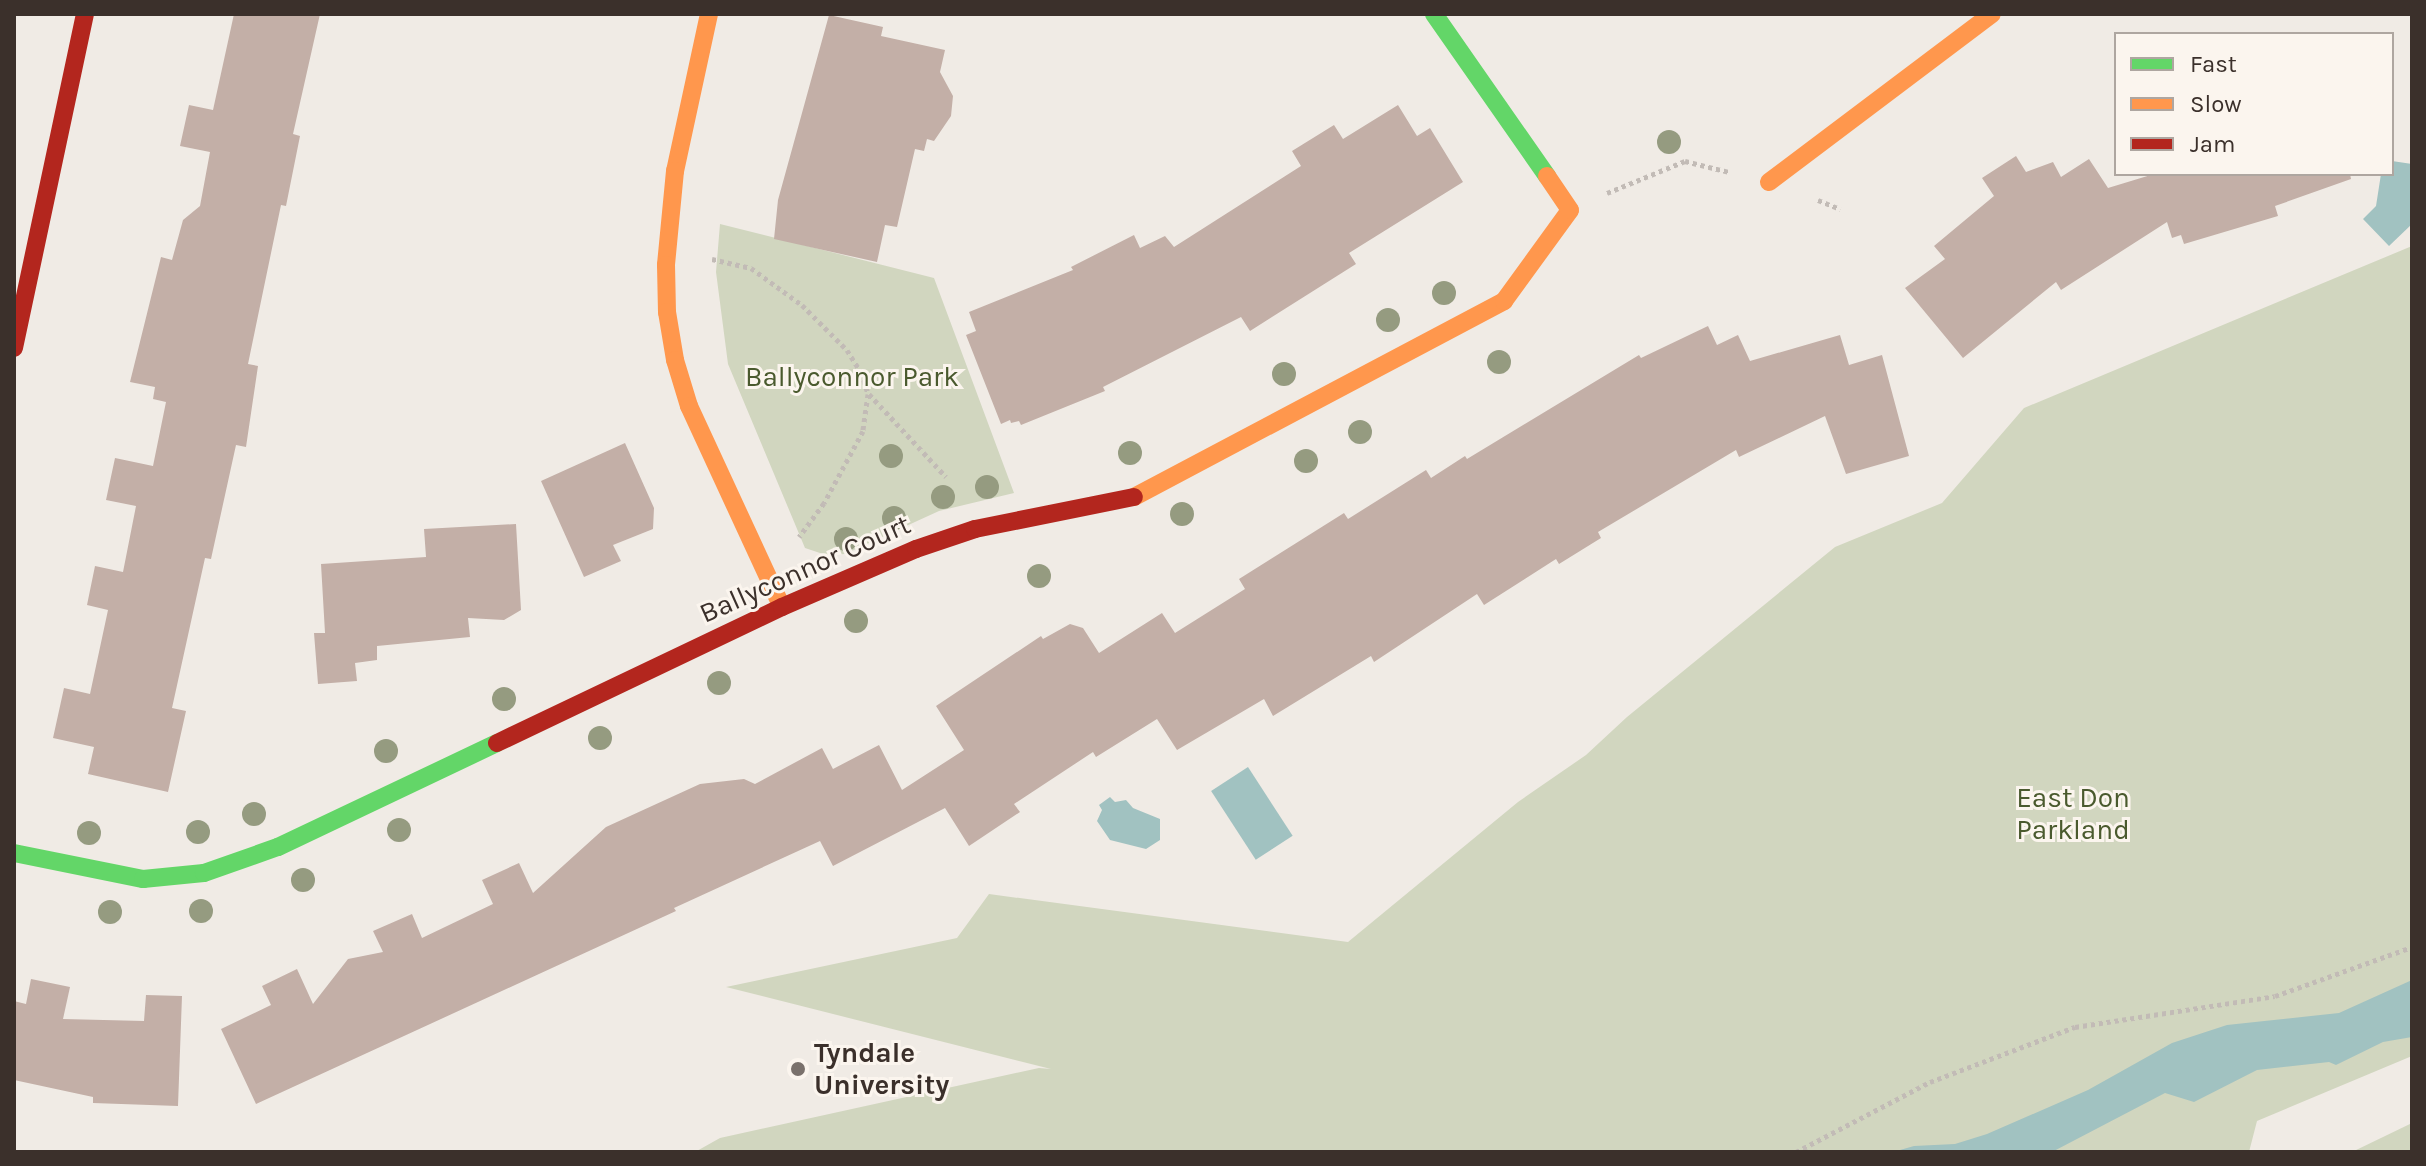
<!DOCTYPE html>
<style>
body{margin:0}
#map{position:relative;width:2426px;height:1166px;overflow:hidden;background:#f0ebe5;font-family:Karla,sans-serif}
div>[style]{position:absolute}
.green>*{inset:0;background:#d1d6bf}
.water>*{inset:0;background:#a1c2c1;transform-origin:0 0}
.building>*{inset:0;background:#c3afa7}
.path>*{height:5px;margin-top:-2.5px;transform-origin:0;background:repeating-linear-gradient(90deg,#c2bbb6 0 4px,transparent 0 8px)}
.fast>*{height:18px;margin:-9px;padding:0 9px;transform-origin:9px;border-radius:9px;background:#63d668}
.slow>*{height:18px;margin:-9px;padding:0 9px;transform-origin:9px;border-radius:9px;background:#ff974d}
.jam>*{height:18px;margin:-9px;padding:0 9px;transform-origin:9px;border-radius:9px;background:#b3261e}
.trees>*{width:24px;height:24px;margin:-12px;border-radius:50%;background:#959b80}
.dots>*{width:22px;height:22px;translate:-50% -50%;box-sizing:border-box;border:4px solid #fbf5ee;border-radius:50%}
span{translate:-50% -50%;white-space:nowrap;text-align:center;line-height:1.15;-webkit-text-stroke:6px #fbf5ee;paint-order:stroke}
.park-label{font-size:28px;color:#4a5a2e}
.street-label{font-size:28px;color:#3b302b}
.poi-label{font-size:28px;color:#3b302b;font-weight:700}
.left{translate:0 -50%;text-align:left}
.frame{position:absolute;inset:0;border:16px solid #3b302b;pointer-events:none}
.legend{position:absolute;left:2114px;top:32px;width:280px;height:144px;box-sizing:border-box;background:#fbf5ee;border:2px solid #aea6a0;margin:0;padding:10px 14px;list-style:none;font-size:24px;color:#3b302b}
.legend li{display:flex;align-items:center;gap:16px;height:40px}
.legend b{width:40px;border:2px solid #aea6a0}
</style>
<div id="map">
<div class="green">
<i style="clip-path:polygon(720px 224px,934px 278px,1014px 493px,939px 511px,845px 554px,826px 555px,805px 548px,728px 364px,716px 272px)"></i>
<i style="clip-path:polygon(2412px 246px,2412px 1056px,2257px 1121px,2249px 1152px,695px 1152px,720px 1138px,1039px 1068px,1051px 1069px,726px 987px,957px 938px,989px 894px,1348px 942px,1518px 802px,1586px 755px,1627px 717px,1835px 547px,1942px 503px,2024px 408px)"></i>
<i style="clip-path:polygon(2412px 1123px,2412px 1152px,2352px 1152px)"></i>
</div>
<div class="water">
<i style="clip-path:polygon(2392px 161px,2412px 164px,2412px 224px,2389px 246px,2363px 219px,2376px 206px,2381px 174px,2392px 174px)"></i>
<i style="left:1248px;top:767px;width:82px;height:44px;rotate:57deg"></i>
<i style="clip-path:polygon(1110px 797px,1115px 802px,1126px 800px,1133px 808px,1160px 819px,1160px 840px,1146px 849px,1110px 840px,1097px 821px,1102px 810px,1099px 805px)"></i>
<i style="clip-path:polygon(2412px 980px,2412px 1037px,2383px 1042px,2336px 1065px,2329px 1062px,2257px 1070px,2194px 1102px,2165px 1093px,2052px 1152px,1893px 1152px,1914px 1146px,1955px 1144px,1987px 1134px,2088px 1090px,2172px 1043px,2227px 1025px,2339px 1013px)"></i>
</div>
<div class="building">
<i style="clip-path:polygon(234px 14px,320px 14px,293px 134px,300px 136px,286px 206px,281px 205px,248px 364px,258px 366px,246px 447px,236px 445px,211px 559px,205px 558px,172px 708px,186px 711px,168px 792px,88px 774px,94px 747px,53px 738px,64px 688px,90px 694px,108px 610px,87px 605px,95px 566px,123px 572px,136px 506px,106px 500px,115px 458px,153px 466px,166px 402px,153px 399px,155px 387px,130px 382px,161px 257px,172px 260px,183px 220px,200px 206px,210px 152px,180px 146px,189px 105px,213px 110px)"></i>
<i style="clip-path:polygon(829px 15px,883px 27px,881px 36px,945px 50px,940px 72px,953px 96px,951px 116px,934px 141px,927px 139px,924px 151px,915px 149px,897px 227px,885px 225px,877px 262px,774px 239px,778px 200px)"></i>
<i style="clip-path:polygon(1398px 105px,1417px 136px,1430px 128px,1463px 182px,1349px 253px,1356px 264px,1250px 331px,1241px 317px,1103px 387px,1105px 391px,1021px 425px,1019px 421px,1011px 423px,1010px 420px,1001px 424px,966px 335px,976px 331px,969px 312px,1073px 270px,1071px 267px,1134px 235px,1140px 248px,1165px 236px,1174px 247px,1301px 166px,1292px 151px,1334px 125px,1343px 139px)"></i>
<i style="clip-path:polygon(2016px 156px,2026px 172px,2053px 162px,2061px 177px,2089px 159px,2108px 188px,2154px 174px,2350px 174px,2351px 179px,2275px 206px,2278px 216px,2184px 244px,2181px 235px,2172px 238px,2167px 222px,2061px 290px,2056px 282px,1963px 358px,1905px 288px,1945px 259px,1934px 246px,1994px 196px,1982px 178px)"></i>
<i style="clip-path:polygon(1708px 326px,1717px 345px,1738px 335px,1750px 361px,1840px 335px,1849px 365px,1882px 355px,1909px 456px,1846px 474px,1825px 416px,1739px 457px,1736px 450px,1598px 532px,1601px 538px,1559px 564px,1556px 559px,1484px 605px,1477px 594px,1374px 662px,1371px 656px,1273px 716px,1264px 699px,1177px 750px,1157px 719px,1096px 757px,1093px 752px,1014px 804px,1020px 812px,969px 846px,945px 808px,833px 866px,820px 841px,674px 908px,676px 911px,256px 1104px,221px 1029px,271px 1005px,262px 986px,297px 969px,313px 1004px,348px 959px,383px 952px,373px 931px,412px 914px,422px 938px,493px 904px,482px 880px,519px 863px,533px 893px,606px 827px,700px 784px,744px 779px,755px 784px,822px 748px,833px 769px,879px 745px,902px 790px,964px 750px,936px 706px,1041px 636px,1043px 639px,1070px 624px,1083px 628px,1099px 653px,1162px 613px,1175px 633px,1245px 589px,1239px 579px,1344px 513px,1348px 519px,1426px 470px,1431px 478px,1465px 456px,1467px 459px,1639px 355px,1641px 358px)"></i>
<i style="clip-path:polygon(625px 443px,654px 508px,653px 529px,613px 545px,621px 561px,584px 577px,541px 481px)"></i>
<i style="clip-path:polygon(516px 524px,521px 610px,504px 620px,468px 618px,470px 637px,377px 646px,377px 660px,355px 663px,357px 681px,318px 684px,314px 633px,325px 633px,321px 564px,426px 557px,424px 529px)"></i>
<i style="clip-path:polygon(31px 979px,70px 987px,63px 1019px,144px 1021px,146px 995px,182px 996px,178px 1106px,93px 1103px,93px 1097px,14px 1080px,14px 1001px,26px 1004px)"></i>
</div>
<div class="path">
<i style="left:1607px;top:193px;width:84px;rotate:-22.3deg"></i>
<i style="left:1685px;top:161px;width:45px;rotate:14deg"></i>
<i style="left:1818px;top:200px;width:24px;rotate:22deg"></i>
<i style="left:712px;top:259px;width:40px;rotate:13deg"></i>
<i style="left:751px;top:268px;width:63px;rotate:36deg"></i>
<i style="left:802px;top:305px;width:64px;rotate:45deg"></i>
<i style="left:847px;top:350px;width:26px;rotate:58deg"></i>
<i style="left:861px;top:372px;width:23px;rotate:72deg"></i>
<i style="left:868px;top:394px;width:37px;rotate:98deg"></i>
<i style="left:863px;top:431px;width:82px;rotate:118.4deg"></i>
<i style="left:824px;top:503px;width:42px;rotate:126.3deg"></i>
<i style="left:869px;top:394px;width:113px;rotate:47.1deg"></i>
<i style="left:1796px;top:1152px;width:151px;rotate:-27.6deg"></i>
<i style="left:1930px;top:1082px;width:155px;rotate:-20.8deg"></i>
<i style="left:2075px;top:1027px;width:202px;rotate:-8.8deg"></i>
<i style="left:2275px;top:996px;width:145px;rotate:-19.7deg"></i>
</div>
<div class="fast">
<i style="left:1434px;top:14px;width:198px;rotate:55.1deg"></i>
<i style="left:14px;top:853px;width:132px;rotate:11.4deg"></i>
<i style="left:143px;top:879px;width:61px;rotate:-5.6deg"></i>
<i style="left:204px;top:873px;width:78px;rotate:-19.4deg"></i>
<i style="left:278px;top:847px;width:242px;rotate:-25.4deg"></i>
</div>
<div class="slow">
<i style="left:709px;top:14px;width:161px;rotate:102.2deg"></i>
<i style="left:675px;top:171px;width:94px;rotate:95.5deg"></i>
<i style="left:666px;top:265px;width:47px;rotate:88.8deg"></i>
<i style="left:667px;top:312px;width:49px;rotate:80.5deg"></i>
<i style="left:675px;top:360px;width:48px;rotate:73.1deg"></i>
<i style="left:689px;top:406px;width:221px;rotate:65.2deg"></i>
<i style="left:1769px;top:182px;width:279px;rotate:-37deg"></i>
<i style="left:1134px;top:497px;width:419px;rotate:-27.9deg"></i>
<i style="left:1504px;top:301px;width:112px;rotate:-54deg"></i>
<i style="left:1570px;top:210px;width:41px;rotate:-124.1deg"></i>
</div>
<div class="jam">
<i style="left:14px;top:348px;width:341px;rotate:-78deg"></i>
<i style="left:497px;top:743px;width:316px;rotate:-25.5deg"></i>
<i style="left:782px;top:607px;width:146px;rotate:-23.4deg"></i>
<i style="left:916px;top:549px;width:62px;rotate:-18.7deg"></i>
<i style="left:975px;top:529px;width:162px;rotate:-11.4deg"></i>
</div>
<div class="trees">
<i style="left:1669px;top:142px"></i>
<i style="left:1444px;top:293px"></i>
<i style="left:1388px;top:320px"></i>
<i style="left:1499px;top:362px"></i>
<i style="left:1284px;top:374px"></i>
<i style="left:1360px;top:432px"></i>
<i style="left:1130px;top:453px"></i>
<i style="left:891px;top:456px"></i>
<i style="left:1306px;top:461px"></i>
<i style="left:987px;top:487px"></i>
<i style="left:943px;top:497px"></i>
<i style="left:1182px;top:514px"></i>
<i style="left:894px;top:518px"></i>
<i style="left:846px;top:539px"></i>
<i style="left:1039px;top:576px"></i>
<i style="left:856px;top:621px"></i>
<i style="left:719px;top:683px"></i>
<i style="left:504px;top:699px"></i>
<i style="left:600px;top:738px"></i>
<i style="left:386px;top:751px"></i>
<i style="left:254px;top:814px"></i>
<i style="left:399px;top:830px"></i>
<i style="left:198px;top:832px"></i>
<i style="left:89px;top:833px"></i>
<i style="left:303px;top:880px"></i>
<i style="left:201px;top:911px"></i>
<i style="left:110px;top:912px"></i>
</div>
<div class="dots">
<i style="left:798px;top:1069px;background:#7a716c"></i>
</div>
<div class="park-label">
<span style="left:852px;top:377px">Ballyconnor Park</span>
<span style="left:2073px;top:814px">East Don<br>Parkland</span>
</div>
<div class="street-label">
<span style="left:805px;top:569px;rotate:-24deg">Ballyconnor Court</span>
</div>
<div class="poi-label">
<span class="left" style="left:814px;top:1069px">Tyndale<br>University</span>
</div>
<div class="frame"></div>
<ul class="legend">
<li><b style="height:10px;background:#63d668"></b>Fast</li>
<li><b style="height:10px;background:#ff974d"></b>Slow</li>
<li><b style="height:10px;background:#b3261e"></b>Jam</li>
</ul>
</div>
